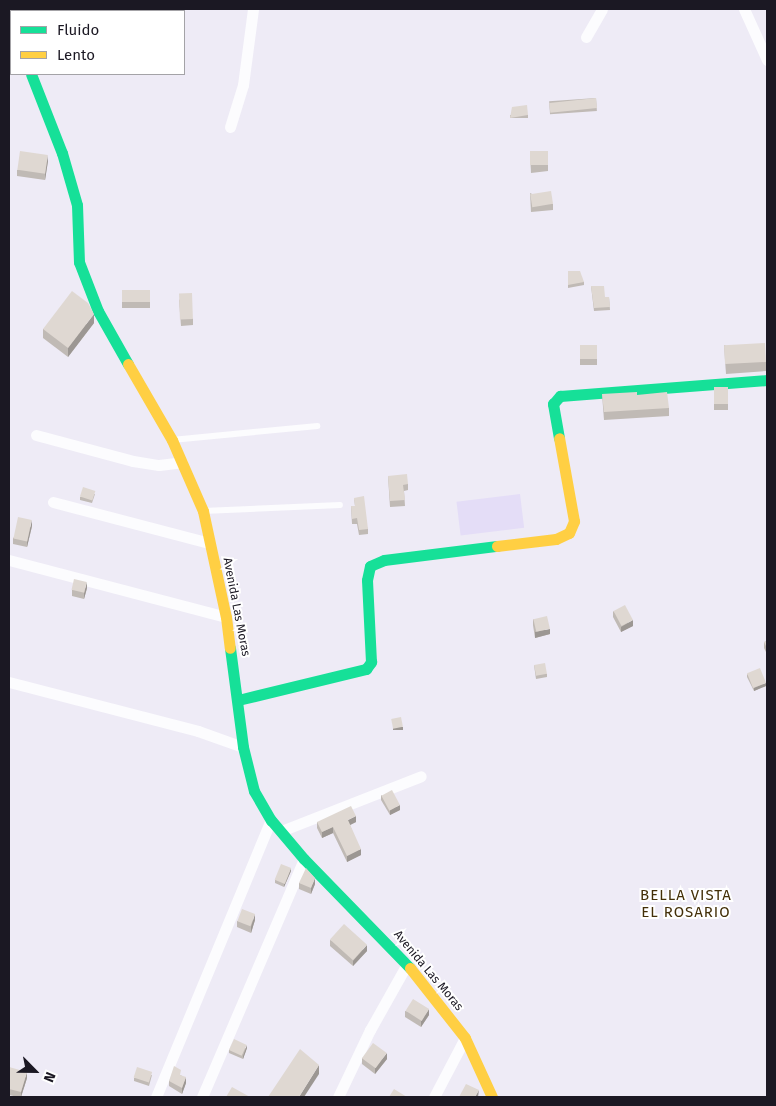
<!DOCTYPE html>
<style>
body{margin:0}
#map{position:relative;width:776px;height:1106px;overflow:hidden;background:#eeebf6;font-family:"Fira Sans",sans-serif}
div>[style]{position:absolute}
.green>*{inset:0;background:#e4ddf7;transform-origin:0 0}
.lane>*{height:5.5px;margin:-2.75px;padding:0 2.75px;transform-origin:2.75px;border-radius:2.75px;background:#fcfcfe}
.street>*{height:11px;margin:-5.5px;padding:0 5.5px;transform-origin:5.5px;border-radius:5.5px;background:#fcfcfe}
.fast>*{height:11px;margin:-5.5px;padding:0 5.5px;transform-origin:5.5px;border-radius:5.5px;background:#16e098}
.slow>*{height:11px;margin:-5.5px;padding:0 5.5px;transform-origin:5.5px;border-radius:5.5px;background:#ffcf43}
.wall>*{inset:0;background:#c0bab5;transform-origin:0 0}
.shaded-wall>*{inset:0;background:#9c9793;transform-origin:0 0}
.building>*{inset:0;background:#dfd8d2;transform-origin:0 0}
span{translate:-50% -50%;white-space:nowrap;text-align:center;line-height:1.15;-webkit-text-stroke:4px #fff;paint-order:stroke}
.street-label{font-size:12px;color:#1b1823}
.quarter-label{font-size:15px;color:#432f08;letter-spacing:1px}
.frame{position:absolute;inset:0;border:10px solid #1b1823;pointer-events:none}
.legend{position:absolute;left:10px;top:10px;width:175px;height:65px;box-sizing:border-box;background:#fff;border:1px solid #a4a3a7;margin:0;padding:6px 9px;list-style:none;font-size:15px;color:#1b1823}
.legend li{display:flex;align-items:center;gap:10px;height:25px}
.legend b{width:25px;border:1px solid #a4a3a7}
.north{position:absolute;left:10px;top:1046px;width:50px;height:50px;-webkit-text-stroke:4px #fff;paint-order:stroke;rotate:113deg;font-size:14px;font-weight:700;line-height:20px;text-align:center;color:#1b1823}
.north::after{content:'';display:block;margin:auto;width:18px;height:22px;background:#1b1823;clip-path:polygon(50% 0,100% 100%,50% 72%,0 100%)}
</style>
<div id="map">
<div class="green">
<i style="left:520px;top:494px;width:34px;height:64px;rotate:83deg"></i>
</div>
<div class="lane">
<i style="left:172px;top:440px;width:146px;rotate:-5.5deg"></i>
<i style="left:203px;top:511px;width:137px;rotate:-2.5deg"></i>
</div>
<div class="street">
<i style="left:744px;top:9px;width:56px;rotate:65.7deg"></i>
<i style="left:9px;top:19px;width:6px;rotate:72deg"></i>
<i style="left:586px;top:37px;width:32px;rotate:-60deg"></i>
<i style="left:230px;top:127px;width:44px;rotate:-72.8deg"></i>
<i style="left:243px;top:85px;width:77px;rotate:-82.5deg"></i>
<i style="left:36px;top:435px;width:100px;rotate:15deg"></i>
<i style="left:133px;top:461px;width:26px;rotate:9deg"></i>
<i style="left:159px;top:465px;width:23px;rotate:-7deg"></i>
<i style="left:53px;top:502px;width:161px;rotate:14.7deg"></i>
<i style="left:9px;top:560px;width:224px;rotate:14.7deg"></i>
<i style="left:9px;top:682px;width:195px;rotate:14.5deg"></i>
<i style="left:198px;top:731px;width:48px;rotate:19.6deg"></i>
<i style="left:281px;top:831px;width:150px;rotate:-21.4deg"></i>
<i style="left:156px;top:1097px;width:300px;rotate:-67.5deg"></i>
<i style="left:202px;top:1097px;width:259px;rotate:-66.8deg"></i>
<i style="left:338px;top:1097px;width:74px;rotate:-64.5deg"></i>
<i style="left:370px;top:1030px;width:76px;rotate:-60.7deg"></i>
<i style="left:434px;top:1097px;width:67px;rotate:-62.3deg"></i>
</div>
<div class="fast">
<i style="left:31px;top:74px;width:85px;rotate:68.6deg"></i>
<i style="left:62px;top:153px;width:54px;rotate:73.9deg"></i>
<i style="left:77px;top:205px;width:57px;rotate:88deg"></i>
<i style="left:79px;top:262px;width:53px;rotate:68.8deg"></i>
<i style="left:98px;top:311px;width:61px;rotate:60.5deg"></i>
<i style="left:559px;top:438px;width:35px;rotate:-100deg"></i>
<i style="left:553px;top:404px;width:11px;rotate:-49deg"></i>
<i style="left:560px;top:396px;width:208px;rotate:-4.4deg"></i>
<i style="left:230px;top:648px;width:100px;rotate:82.5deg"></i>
<i style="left:243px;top:747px;width:45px;rotate:76deg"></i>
<i style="left:254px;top:791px;width:34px;rotate:60deg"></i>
<i style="left:271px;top:820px;width:51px;rotate:49.8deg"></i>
<i style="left:304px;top:859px;width:152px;rotate:45.8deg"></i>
<i style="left:238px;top:700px;width:132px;rotate:-13.6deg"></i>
<i style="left:366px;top:669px;width:9px;rotate:-54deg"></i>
<i style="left:371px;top:662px;width:82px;rotate:-92.8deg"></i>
<i style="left:367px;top:580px;width:14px;rotate:-78deg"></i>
<i style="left:370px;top:566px;width:15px;rotate:-23deg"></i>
<i style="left:384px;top:560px;width:114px;rotate:-7.1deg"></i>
</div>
<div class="slow">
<i style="left:128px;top:364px;width:88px;rotate:59.9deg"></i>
<i style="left:172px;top:440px;width:77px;rotate:66.4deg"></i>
<i style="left:203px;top:511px;width:108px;rotate:77.8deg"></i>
<i style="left:226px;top:617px;width:31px;rotate:83deg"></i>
<i style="left:497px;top:546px;width:59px;rotate:-6.8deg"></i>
<i style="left:556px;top:539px;width:14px;rotate:-25deg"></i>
<i style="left:569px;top:533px;width:13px;rotate:-67deg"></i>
<i style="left:574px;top:521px;width:84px;rotate:-100.2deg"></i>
<i style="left:410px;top:968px;width:89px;rotate:51.8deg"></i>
<i style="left:465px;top:1038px;width:65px;rotate:65.4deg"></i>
</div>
<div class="wall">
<i style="left:596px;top:98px;width:13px;height:47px;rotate:86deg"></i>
<i style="left:528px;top:115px;width:3px;height:18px;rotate:90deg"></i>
<i style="clip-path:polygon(548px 151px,548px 171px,531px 173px,530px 153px)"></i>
<i style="clip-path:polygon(48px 161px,45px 180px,17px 176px,17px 170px)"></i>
<i style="clip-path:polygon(530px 193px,553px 204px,553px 210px,531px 212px)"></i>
<i style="clip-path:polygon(568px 271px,584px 282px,584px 285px,568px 288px)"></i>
<i style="clip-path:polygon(591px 286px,605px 297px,609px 297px,610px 310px,594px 311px)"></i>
<i style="left:122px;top:290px;width:28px;height:18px"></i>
<i style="clip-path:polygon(179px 299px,193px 319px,193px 325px,181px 326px)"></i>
<i style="clip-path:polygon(94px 323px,68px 357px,43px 338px,43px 329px)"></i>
<i style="left:580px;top:345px;width:17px;height:20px"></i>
<i style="clip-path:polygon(724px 345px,766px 362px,766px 371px,726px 374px)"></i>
<i style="left:728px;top:387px;width:23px;height:14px;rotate:90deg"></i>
<i style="clip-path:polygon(602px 394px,637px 395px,669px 408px,669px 416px,604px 420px)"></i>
<i style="clip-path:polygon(388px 476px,408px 484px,408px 490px,404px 491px,405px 506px,390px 507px)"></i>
<i style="clip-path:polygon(95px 494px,92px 503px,80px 500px,80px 497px)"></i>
<i style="clip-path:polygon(354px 498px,368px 529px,368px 534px,359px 535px,357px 524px,352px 524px,351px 506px,355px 506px)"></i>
<i style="clip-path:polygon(32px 526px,27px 547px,13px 544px,13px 538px)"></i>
<i style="clip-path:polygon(87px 588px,84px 599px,72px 596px,72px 590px)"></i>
<i style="clip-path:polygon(613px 611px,633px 626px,621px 632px,613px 617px)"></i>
<i style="clip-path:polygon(533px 619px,550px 634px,535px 638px,533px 625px)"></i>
<i style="clip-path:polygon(767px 641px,767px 654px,764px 648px,764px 642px)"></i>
<i style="clip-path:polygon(534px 665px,547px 674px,547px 677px,536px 679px)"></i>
<i style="clip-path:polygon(747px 674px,766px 686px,754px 691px,747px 677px)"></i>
<i style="clip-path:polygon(381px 795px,400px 810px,390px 815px,381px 800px)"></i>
<i style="clip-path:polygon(317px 822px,356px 822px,350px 825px,361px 855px,347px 862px,333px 833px,322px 838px,317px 828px)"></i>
<i style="clip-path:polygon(291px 871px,284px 887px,275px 883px,275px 880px)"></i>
<i style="clip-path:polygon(299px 883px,315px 884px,311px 894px,299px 889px)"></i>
<i style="clip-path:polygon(255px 920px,251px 933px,237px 927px,237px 921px)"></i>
<i style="clip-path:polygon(330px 940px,367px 951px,353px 966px,330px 946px)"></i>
<i style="clip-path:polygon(405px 1011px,429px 1015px,421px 1027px,405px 1017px)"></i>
<i style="clip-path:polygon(247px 1048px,243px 1059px,229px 1053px,229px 1050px)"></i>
<i style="clip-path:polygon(362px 1058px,387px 1059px,375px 1074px,362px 1064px)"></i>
<i style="clip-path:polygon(9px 1067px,27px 1078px,21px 1097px,18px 1097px,9px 1095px)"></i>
<i style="clip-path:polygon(152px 1075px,149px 1086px,134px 1081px,134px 1078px)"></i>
<i style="clip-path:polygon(181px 1075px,186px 1083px,182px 1094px,169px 1086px,169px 1081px)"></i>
</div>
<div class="shaded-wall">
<i style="clip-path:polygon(48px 155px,48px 161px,45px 180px,45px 174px)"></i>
<i style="clip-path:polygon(94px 314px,94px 323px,68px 357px,68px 348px)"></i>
<i style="clip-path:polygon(32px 520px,32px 526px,27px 547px,27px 542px)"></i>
<i style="clip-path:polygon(87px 582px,87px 588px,84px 599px,84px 593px)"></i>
<i style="clip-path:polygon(633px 620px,633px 626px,621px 632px,621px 627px)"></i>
<i style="clip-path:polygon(550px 629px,550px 634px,535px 638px,535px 632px)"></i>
<i style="clip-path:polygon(766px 683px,766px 686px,754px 691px,754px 688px)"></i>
<i style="left:403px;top:727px;width:3px;height:10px;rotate:90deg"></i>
<i style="clip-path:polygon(400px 805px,400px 810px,390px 815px,390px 810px)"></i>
<i style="clip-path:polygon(356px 816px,356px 822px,348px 826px,348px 820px)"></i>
<i style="clip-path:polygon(333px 827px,333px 833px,322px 838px,322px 832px)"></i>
<i style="clip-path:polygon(361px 849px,361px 855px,347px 862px,347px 856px)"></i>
<i style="clip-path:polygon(291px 868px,291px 871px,284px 887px,284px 884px)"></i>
<i style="clip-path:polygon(315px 878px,315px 884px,311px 894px,311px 888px)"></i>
<i style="clip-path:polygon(255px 914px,255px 920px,251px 933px,251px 927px)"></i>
<i style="clip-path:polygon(367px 945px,367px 951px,353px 966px,353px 961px)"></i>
<i style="clip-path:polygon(429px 1009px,429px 1015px,421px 1027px,421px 1021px)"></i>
<i style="clip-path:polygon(247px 1045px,247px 1048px,243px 1059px,243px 1056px)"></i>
<i style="clip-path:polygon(387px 1053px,387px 1059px,375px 1074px,375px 1068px)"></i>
<i style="clip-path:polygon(319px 1065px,319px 1074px,304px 1097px,299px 1097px)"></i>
<i style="clip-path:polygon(27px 1072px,27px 1078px,21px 1097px,21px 1092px)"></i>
<i style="clip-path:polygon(186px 1077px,186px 1083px,182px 1094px,182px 1088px)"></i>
<i style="clip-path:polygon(479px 1090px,478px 1097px,475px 1097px)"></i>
</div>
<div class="building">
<i style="left:596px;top:98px;width:10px;height:47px;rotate:84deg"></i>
<i style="clip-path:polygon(527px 105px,528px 115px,510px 118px,512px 107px)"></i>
<i style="left:20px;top:151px;width:28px;height:19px;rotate:8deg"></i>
<i style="left:548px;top:151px;width:14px;height:18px;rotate:90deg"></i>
<i style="left:551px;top:191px;width:13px;height:21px;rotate:81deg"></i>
<i style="clip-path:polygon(568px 271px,580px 271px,584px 282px,568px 285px)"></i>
<i style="clip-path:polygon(591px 286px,604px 286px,605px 297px,609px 297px,610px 307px,594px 308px)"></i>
<i style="left:122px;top:290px;width:28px;height:12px"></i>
<i style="clip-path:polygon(72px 291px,88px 303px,94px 314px,68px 348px,43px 329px)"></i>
<i style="left:192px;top:293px;width:26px;height:13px;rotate:88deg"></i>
<i style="left:765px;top:343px;width:19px;height:41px;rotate:87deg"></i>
<i style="left:580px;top:345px;width:17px;height:14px"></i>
<i style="left:728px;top:387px;width:17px;height:14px;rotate:90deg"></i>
<i style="clip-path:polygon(637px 392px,637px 395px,667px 392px,669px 408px,604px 412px,602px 394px)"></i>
<i style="clip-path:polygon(407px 474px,408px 484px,403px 485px,405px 500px,390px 501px,388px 476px)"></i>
<i style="left:83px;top:487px;width:13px;height:10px;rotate:18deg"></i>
<i style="clip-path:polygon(364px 496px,368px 529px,359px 530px,357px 518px,352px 519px,351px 506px,355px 506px,354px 498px)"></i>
<i style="left:18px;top:517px;width:14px;height:22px;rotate:12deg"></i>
<i style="left:74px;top:579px;width:13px;height:11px;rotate:13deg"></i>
<i style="left:625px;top:605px;width:17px;height:13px;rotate:62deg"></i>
<i style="left:547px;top:616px;width:13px;height:14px;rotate:77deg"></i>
<i style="clip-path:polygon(767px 641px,767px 648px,764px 642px)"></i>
<i style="left:545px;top:663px;width:11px;height:11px;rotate:80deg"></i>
<i style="left:760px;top:668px;width:16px;height:14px;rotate:68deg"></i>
<i style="left:401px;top:717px;width:10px;height:10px;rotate:79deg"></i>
<i style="left:392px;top:790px;width:17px;height:12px;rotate:62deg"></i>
<i style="clip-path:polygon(351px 806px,356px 816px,348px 820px,361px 849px,347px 856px,333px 827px,322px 832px,317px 822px)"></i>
<i style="left:281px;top:864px;width:11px;height:17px;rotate:22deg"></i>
<i style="clip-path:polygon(306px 868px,315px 878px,311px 888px,299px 883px)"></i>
<i style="left:242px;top:909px;width:14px;height:13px;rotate:21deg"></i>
<i style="left:344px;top:924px;width:31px;height:21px;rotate:42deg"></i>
<i style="left:413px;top:999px;width:19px;height:14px;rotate:32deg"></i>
<i style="left:234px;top:1039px;width:14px;height:12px;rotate:25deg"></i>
<i style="left:373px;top:1043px;width:17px;height:19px;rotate:36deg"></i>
<i style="clip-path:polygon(300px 1049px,319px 1065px,299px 1097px,268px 1097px)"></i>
<i style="clip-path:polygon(174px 1066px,181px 1070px,180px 1075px,186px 1077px,182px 1088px,169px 1081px)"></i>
<i style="clip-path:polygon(9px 1067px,27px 1072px,21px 1092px,9px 1089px)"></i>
<i style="left:137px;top:1067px;width:16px;height:11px;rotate:18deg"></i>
<i style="clip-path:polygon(466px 1084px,479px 1090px,475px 1097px,459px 1097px)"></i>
<i style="clip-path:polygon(232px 1087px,250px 1097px,226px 1097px)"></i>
<i style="clip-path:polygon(394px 1089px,407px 1097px,389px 1097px)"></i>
</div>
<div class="street-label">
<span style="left:236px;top:607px;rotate:79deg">Avenida Las Moras</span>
<span style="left:428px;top:971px;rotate:50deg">Avenida Las Moras</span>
</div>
<div class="quarter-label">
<span style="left:686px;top:904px">BELLA VISTA<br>EL ROSARIO</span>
</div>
<div class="frame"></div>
<ul class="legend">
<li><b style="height:6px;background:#16e098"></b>Fluido</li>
<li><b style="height:6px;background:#ffcf43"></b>Lento</li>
</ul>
<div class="north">N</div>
</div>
